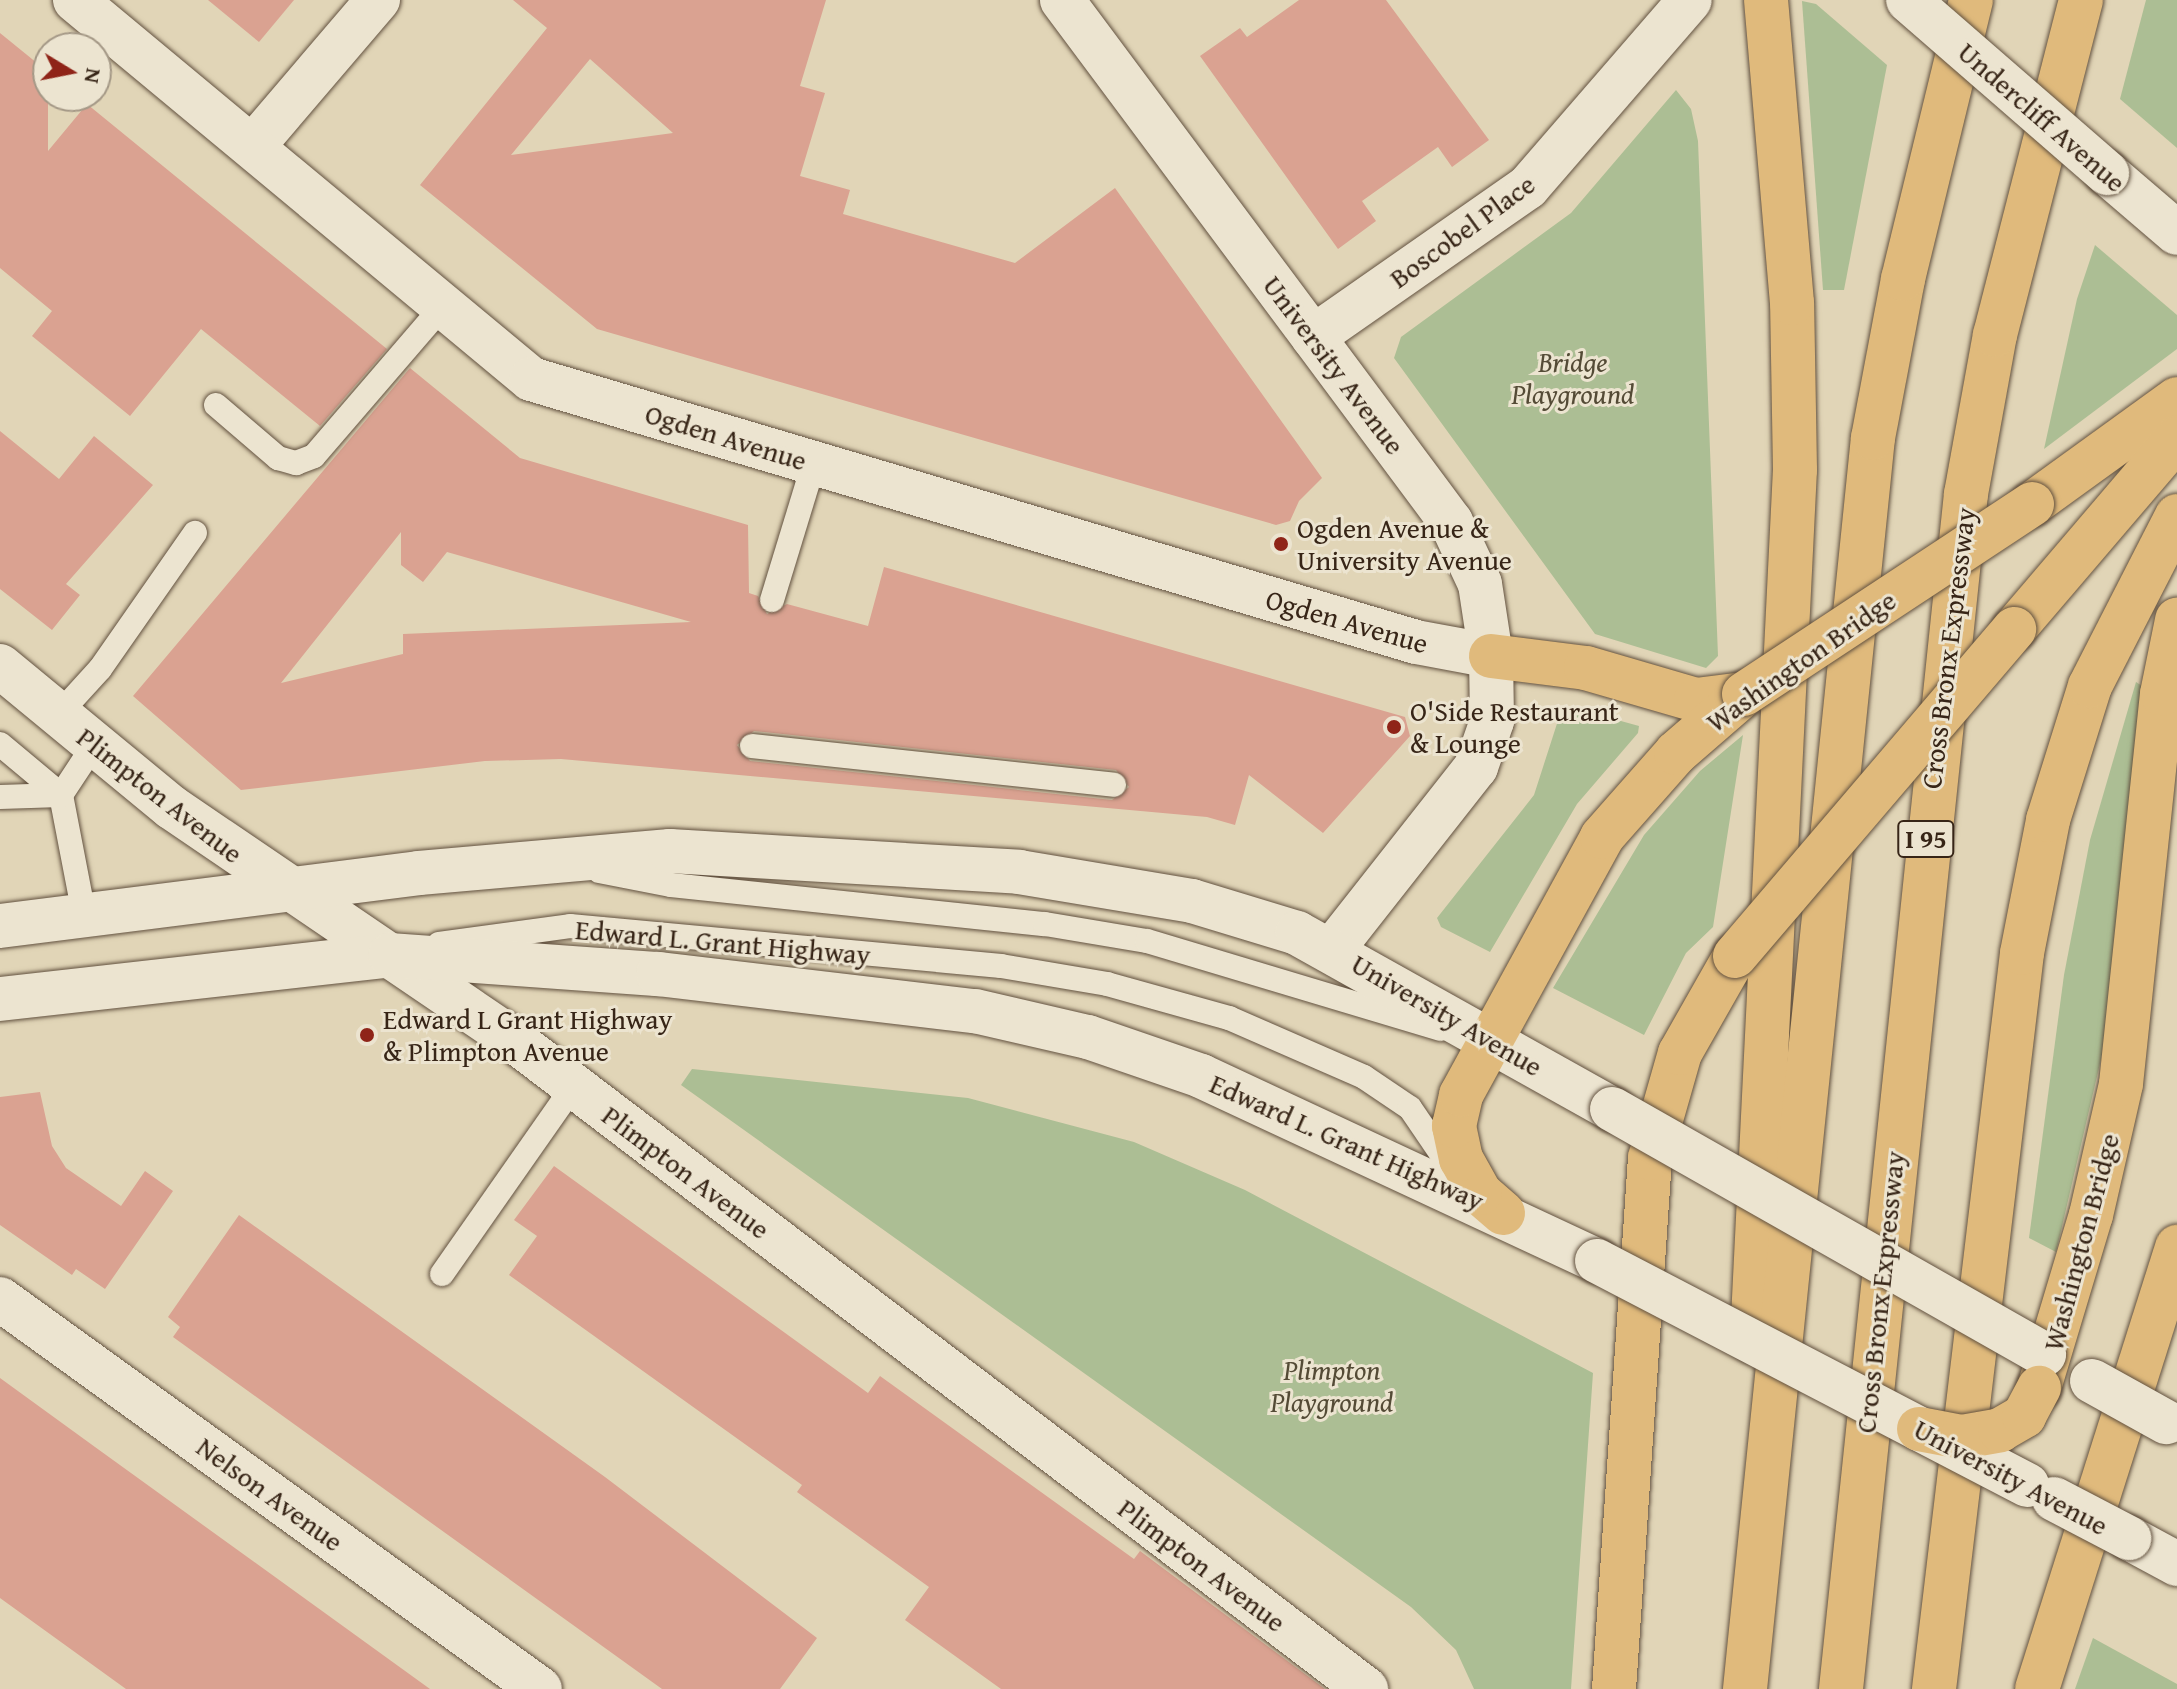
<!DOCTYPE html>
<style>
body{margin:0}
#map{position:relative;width:2177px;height:1689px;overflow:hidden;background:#e1d5b7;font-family:"Gentium Book Plus",serif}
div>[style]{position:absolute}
.green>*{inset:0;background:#acbe94}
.building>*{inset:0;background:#daa291}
.roads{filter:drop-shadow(0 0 2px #62513f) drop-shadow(0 0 2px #62513f)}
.service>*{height:24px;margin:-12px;padding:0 12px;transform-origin:12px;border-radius:12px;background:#ece4d0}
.minor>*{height:44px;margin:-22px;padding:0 22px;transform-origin:22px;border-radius:22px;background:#ece4d0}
.tertiary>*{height:44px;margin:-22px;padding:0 22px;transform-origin:22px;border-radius:22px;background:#ece4d0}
.secondary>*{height:44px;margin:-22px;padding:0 22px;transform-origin:22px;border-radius:22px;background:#ece4d0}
.primary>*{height:44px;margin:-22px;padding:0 22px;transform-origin:22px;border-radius:22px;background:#e0ba7c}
.motorway>*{height:44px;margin:-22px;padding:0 22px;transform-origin:22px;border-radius:22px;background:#e0ba7c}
.bridges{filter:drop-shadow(0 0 2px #62513f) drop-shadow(0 0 2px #62513f)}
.minor-bridge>*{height:44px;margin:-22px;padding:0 22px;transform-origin:22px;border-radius:22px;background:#ece4d0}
.secondary-bridge>*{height:44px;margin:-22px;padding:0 22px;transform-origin:22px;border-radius:22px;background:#ece4d0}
.primary-bridge>*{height:44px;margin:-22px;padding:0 22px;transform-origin:22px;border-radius:22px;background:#e0ba7c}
.motorway-bridge>*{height:44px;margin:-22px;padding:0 22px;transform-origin:22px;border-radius:22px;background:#e0ba7c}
.dots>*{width:22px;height:22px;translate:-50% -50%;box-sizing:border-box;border:4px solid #ece4d0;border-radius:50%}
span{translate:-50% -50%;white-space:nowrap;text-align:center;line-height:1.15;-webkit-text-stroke:6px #ece4d0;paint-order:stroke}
.shield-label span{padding:2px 6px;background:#ece4d0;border:2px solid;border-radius:6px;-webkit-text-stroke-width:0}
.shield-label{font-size:26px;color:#372517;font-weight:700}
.street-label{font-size:28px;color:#372517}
.park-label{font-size:28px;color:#544b36;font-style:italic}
.poi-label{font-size:28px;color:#372517}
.left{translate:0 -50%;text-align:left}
.north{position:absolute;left:32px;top:32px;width:80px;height:80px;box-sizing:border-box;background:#ece4d0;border:2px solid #a49886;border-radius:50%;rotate:100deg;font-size:22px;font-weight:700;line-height:32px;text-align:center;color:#372517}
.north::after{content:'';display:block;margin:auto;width:28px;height:36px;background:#8f2418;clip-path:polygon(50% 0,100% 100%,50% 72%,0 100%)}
</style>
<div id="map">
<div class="green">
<i style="clip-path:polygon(2146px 0,2177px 0,2177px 148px,2120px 99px)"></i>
<i style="clip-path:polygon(1802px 1px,1816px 4px,1887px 65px,1844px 290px,1823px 290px)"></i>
<i style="clip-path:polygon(1676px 90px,1691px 109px,1698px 141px,1718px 656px,1706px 668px,1595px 634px,1394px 358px,1401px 337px,1571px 213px)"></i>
<i style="clip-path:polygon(2095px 245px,2177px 315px,2177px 349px,2044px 449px,2077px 299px)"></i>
<i style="clip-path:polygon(2136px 682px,2142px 686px,2102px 1055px,2056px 1252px,2029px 1238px,2064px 975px,2090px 840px)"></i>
<i style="clip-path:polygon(1563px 705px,1639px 726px,1638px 733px,1577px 804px,1490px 952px,1441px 927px,1437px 918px,1534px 795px)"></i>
<i style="clip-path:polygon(1743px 735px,1713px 927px,1686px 953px,1644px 1035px,1553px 988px,1644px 835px,1700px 771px)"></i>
<i style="clip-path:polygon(692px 1069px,968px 1098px,1134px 1142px,1245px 1190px,1593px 1373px,1571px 1689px,1474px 1689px,1456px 1650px,1411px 1607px,681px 1085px)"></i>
<i style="clip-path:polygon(2093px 1638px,2177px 1684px,2177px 1689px,2075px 1689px)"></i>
</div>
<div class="building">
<i style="clip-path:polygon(208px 0,294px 0,259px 42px)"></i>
<i style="clip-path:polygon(evenodd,513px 0,826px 0,800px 86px,825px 93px,800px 176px,850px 190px,843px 214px,1015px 263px,1115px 188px,1322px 478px,1299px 501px,1290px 521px,1276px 525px,597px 329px,420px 185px,547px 28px,513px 0,590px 59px,673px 133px,511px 155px,590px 59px)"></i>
<i style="clip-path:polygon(1299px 0,1386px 0,1489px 140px,1452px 167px,1438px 147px,1362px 201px,1376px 221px,1338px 249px,1200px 56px,1240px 28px,1247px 37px)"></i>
<i style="clip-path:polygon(0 33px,48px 72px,48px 151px,87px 104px,387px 349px,320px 426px,201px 329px,130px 416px,32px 336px,52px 311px,0 268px)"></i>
<i style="clip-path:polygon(evenodd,410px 368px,520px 458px,748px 525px,749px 593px,758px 596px,767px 614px,787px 604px,868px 626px,884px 567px,1405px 717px,1410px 736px,1323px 833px,1249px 775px,1235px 825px,1207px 817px,561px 759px,485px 761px,241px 790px,133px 696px,410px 368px,401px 532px,401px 565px,423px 582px,447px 552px,691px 622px,403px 634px,403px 654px,281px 683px,401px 532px,410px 368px,754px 731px,1116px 770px,1129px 787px,1112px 800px,750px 761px,737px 745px,754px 731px)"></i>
<i style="clip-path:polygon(0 431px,59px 479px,94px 436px,153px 485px,66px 584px,80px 595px,52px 630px,0 589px)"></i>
<i style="clip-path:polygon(40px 1092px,52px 1146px,66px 1168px,121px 1206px,145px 1171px,173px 1191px,105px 1289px,76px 1269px,72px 1275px,0 1225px,0 1097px)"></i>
<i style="clip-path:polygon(554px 1166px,868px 1393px,880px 1376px,1134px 1559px,1140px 1551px,1325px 1689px,1001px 1689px,905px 1620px,929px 1587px,797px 1492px,802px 1485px,509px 1275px,537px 1236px,514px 1220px)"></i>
<i style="clip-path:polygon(239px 1215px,605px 1477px,817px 1638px,780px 1689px,662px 1689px,173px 1337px,180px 1327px,168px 1317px)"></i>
<i style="clip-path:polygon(0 1378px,95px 1447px,430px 1689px,126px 1689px,0 1598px)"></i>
</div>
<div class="roads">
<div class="service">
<i style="left:216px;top:405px;width:82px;rotate:40.5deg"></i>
<i style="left:278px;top:458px;width:19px;rotate:16deg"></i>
<i style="left:296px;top:463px;width:19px;rotate:-21deg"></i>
<i style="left:314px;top:456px;width:199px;rotate:-49.3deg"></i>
<i style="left:772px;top:600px;width:143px;rotate:-73deg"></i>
<i style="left:58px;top:715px;width:62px;rotate:-47.6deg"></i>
<i style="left:100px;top:669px;width:166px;rotate:-55.1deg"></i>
<i style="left:0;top:744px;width:80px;rotate:39.9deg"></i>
<i style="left:61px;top:795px;width:122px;rotate:79.1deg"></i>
<i style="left:752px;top:746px;width:364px;rotate:6.1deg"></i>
<i style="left:61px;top:795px;width:60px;rotate:-56.6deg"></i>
<i style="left:0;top:797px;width:61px;rotate:-1.9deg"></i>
<i style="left:599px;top:871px;width:73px;rotate:11deg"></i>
<i style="left:671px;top:885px;width:376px;rotate:6deg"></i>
<i style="left:1045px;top:924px;width:103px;rotate:9.5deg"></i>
<i style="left:1147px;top:941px;width:306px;rotate:16.7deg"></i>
<i style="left:439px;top:944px;width:132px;rotate:-7.8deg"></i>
<i style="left:570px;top:926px;width:433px;rotate:5.3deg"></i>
<i style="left:1001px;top:966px;width:108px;rotate:9.6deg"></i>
<i style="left:1107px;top:984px;width:127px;rotate:15.6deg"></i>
<i style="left:1229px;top:1018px;width:147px;rotate:23.6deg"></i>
<i style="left:1364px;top:1077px;width:55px;rotate:34deg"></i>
<i style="left:1410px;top:1108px;width:73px;rotate:55.7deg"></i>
<i style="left:442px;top:1274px;width:228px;rotate:-55deg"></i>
</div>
<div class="minor">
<i style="left:1062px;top:0;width:651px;rotate:53.31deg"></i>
<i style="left:1451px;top:522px;width:68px;rotate:64.9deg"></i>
<i style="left:1480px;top:584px;width:73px;rotate:81.3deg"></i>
<i style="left:254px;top:145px;width:191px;rotate:-49.5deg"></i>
<i style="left:2107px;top:173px;width:92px;rotate:40.6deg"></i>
<i style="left:1313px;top:337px;width:262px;rotate:-34.9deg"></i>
<i style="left:1528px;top:187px;width:247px;rotate:-49.1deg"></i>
<i style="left:0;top:666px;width:222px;rotate:39.5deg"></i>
<i style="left:171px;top:807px;width:411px;rotate:34.2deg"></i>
<i style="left:511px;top:1038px;width:1075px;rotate:37.29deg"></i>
<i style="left:0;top:1299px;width:666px;rotate:35.84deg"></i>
</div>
<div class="tertiary">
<i style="left:75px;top:0;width:593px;rotate:39.73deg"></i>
<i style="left:531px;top:379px;width:923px;rotate:16.55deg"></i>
<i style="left:1416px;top:642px;width:76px;rotate:10.6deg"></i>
<i style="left:1491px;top:656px;width:65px;rotate:89.1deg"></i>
<i style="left:1492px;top:721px;width:49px;rotate:109.2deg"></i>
<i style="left:1476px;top:767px;width:233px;rotate:128.2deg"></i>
</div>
<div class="secondary">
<i style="left:0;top:926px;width:422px;rotate:-7.2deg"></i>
<i style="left:419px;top:873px;width:252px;rotate:-5deg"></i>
<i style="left:670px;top:851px;width:350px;rotate:3.4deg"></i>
<i style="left:1019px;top:872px;width:175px;rotate:9.5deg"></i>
<i style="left:1192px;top:901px;width:110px;rotate:16.9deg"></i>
<i style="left:1297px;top:933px;width:361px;rotate:29.2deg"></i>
<i style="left:0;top:999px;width:392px;rotate:-6.4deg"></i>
<i style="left:390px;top:955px;width:269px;rotate:4.1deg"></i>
<i style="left:658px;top:974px;width:319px;rotate:6.7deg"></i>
<i style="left:975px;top:1011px;width:116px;rotate:13deg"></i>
<i style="left:1088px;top:1037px;width:120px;rotate:19deg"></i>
<i style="left:1201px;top:1076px;width:437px;rotate:25deg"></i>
<i style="left:2129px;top:1538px;width:55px;rotate:28.4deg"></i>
</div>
<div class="primary">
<i style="left:2032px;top:504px;width:179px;rotate:-35.9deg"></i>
<i style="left:1491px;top:656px;width:96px;rotate:7.2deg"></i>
<i style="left:1586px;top:668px;width:115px;rotate:16.2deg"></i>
<i style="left:1696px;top:700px;width:48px;rotate:-7.1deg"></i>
<i style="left:1503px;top:1213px;width:30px;rotate:-139deg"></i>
<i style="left:1480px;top:1193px;width:39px;rotate:-119deg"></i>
<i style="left:1461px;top:1159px;width:34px;rotate:-102deg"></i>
<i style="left:1454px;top:1126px;width:32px;rotate:-77deg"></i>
<i style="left:1461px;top:1095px;width:294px;rotate:-61.3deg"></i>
<i style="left:1602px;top:837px;width:112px;rotate:-48.6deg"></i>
<i style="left:1676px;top:753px;width:90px;rotate:-40.9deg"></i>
<i style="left:2039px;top:1388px;width:181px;rotate:-73.3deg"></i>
<i style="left:2091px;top:1215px;width:134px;rotate:-77.1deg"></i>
<i style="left:2121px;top:1084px;width:392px;rotate:-84deg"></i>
<i style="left:2162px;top:694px;width:76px;rotate:-78.5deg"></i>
</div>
<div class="motorway">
<i style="left:2014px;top:629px;width:251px;rotate:-49.5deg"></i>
<i style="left:1752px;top:1339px;width:870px;rotate:-87.17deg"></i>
<i style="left:1795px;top:470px;width:167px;rotate:-91deg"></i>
<i style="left:1792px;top:303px;width:304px;rotate:-94.9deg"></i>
<i style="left:1614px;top:1689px;width:532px;rotate:-86.12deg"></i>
<i style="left:1650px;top:1158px;width:109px;rotate:-74.1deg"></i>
<i style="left:1680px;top:1053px;width:112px;rotate:-60.4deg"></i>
<i style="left:1745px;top:1689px;width:1258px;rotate:-84.16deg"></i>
<i style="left:1873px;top:438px;width:162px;rotate:-79.3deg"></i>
<i style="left:1903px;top:279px;width:287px;rotate:-76.3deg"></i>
<i style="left:1841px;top:1689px;width:1202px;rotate:-84.03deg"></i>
<i style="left:1966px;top:494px;width:162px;rotate:-79.7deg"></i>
<i style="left:1995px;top:335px;width:346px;rotate:-75.6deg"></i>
<i style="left:1934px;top:1689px;width:741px;rotate:-83.18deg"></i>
<i style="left:2022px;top:953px;width:136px;rotate:-78.9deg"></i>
<i style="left:2048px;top:820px;width:140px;rotate:-72.6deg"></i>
<i style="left:2090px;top:686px;width:191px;rotate:-62.9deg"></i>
<i style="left:2037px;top:1689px;width:464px;rotate:-72.4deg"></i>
</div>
</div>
<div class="bridges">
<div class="minor-bridge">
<i style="left:1908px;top:0;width:264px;rotate:41deg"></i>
</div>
<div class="secondary-bridge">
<i style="left:1612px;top:1109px;width:497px;rotate:29.6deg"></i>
<i style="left:1597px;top:1261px;width:485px;rotate:27.5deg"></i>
<i style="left:2092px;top:1381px;width:85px;rotate:29deg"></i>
<i style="left:2054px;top:1499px;width:85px;rotate:27.5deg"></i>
</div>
<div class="primary-bridge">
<i style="left:1744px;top:694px;width:345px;rotate:-33.4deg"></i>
<i style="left:1919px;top:1429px;width:44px;rotate:10.5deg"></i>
<i style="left:1962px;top:1437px;width:39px;rotate:-10deg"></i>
<i style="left:2000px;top:1430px;width:28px;rotate:-30deg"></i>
<i style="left:2024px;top:1416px;width:32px;rotate:-62deg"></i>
</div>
<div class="motorway-bridge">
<i style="left:1735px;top:956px;width:430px;rotate:-49.5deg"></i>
</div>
</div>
<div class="dots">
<i style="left:1281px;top:544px;background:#8f2418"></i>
<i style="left:1394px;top:727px;background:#8f2418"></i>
<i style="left:367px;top:1035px;background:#8f2418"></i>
</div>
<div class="shield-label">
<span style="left:1926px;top:839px">I 95</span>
</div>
<div class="street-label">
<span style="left:2042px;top:117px;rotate:41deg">Undercliff Avenue</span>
<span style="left:1462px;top:231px;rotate:-36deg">Boscobel Place</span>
<span style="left:1334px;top:365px;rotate:53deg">University Avenue</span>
<span style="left:726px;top:437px;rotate:17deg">Ogden Avenue</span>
<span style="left:1347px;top:621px;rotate:16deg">Ogden Avenue</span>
<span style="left:1948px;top:648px;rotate:-83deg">Cross Bronx Expressway</span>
<span style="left:1801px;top:661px;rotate:-35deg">Washington Bridge</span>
<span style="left:160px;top:795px;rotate:38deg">Plimpton Avenue</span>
<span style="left:723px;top:942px;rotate:5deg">Edward L. Grant Highway</span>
<span style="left:1447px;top:1015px;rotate:30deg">University Avenue</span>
<span style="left:1347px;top:1142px;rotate:24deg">Edward L. Grant Highway</span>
<span style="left:686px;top:1172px;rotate:37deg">Plimpton Avenue</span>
<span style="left:2081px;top:1242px;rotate:-75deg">Washington Bridge</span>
<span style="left:1880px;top:1292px;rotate:-84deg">Cross Bronx Expressway</span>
<span style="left:2011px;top:1477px;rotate:28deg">University Avenue</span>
<span style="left:270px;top:1494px;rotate:36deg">Nelson Avenue</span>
<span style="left:1202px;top:1565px;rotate:37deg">Plimpton Avenue</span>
</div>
<div class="park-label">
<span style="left:1573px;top:378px">Bridge<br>Playground</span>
<span style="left:1332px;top:1386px">Plimpton<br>Playground</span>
</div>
<div class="poi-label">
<span class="left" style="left:1297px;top:544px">Ogden Avenue &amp;<br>University Avenue</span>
<span class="left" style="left:1410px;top:727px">O'Side Restaurant<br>&amp; Lounge</span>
<span class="left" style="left:383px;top:1035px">Edward L Grant Highway<br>&amp; Plimpton Avenue</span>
</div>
<div class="north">N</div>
</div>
